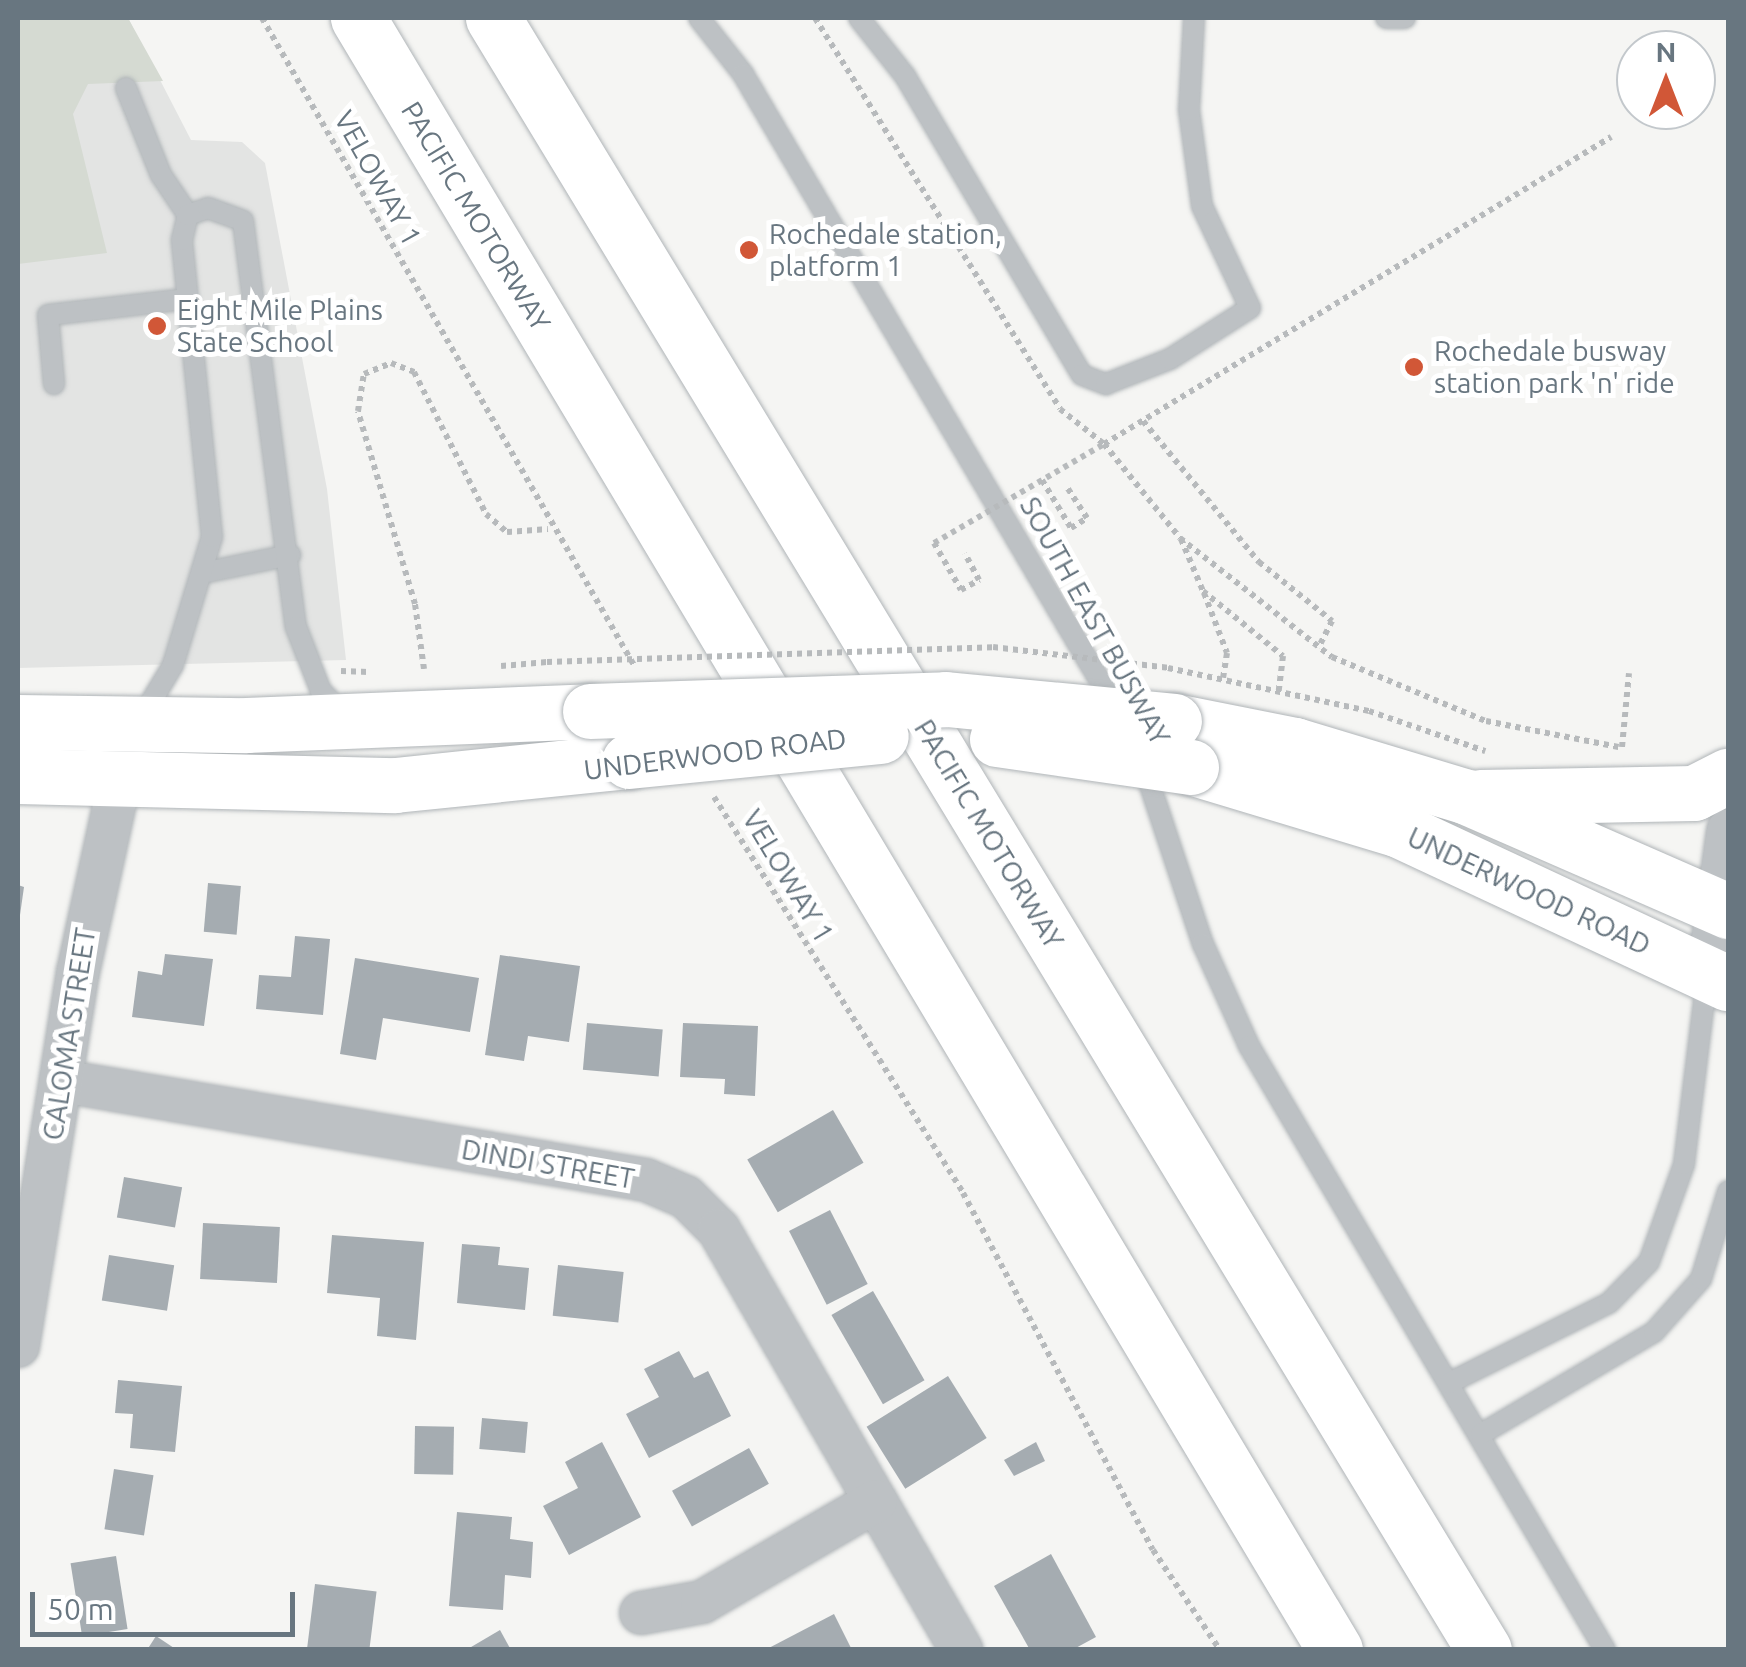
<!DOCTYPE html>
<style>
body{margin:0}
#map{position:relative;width:1746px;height:1667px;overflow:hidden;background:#f5f5f3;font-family:Ubuntu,sans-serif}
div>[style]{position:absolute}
.built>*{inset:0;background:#e3e4e3}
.green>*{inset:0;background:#d5dad2}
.building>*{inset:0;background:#a5acb1;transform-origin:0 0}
.path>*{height:6px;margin-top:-3px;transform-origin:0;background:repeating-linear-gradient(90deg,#b7babc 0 5px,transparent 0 10px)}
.roads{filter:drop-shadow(0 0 2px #b0b5b8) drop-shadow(0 0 2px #b0b5b8)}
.lane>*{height:20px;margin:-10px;padding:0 10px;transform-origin:10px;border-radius:10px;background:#bdc1c4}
.street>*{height:42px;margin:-21px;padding:0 21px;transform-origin:21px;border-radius:21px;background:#bdc1c4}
.secondary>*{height:55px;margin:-27.5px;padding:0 27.5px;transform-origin:27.5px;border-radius:27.5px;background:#fff}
.highway>*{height:55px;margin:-27.5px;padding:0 27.5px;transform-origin:27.5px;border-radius:27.5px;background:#fff}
.path-bridge>*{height:6px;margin-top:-3px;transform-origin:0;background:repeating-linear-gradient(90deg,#b7babc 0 5px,transparent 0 10px)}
.bridges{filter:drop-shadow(0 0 2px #b0b5b8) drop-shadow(0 0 2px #b0b5b8)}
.secondary-bridge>*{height:55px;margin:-27.5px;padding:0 27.5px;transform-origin:27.5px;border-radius:27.5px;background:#fff}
.dots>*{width:28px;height:28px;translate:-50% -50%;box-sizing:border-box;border:5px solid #fff;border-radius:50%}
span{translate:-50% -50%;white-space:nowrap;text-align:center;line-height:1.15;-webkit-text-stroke:10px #fff;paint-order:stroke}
.street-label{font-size:28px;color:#687680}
.poi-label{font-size:28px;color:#687680}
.left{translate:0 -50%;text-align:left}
.frame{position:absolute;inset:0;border:20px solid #687680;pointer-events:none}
.north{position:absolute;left:1616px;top:30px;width:100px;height:100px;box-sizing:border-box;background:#fff;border:2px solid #c3c8cc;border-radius:50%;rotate:0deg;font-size:28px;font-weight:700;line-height:40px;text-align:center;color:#687680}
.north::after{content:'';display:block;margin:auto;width:35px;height:45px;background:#d15737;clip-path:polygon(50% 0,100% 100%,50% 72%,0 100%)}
.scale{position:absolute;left:30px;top:1592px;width:265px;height:45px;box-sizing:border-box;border:5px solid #687680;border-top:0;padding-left:12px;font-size:30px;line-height:35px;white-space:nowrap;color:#687680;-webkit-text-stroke:8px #fff;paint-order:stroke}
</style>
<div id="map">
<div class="built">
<i style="clip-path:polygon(18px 18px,128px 18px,191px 140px,242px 142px,265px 163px,327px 489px,346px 660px,18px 668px)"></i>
</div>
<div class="green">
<i style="clip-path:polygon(18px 18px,128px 18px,163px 81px,88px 84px,73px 114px,107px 253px,18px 264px)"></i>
</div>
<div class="building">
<i style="left:208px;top:883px;width:33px;height:49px;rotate:5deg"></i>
<i style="clip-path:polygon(18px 885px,24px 887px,20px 915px,18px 914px)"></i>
<i style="clip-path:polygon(295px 936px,330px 939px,323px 1015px,256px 1009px,259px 975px,291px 977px)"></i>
<i style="clip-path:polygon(165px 954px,213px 959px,204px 1026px,132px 1017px,138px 971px,162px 975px)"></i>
<i style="clip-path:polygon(500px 955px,580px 966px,569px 1042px,528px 1036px,524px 1061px,485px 1055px)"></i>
<i style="clip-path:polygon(355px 958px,479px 978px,470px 1032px,383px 1018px,376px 1060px,340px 1054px)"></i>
<i style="left:587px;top:1023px;width:76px;height:47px;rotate:5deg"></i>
<i style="clip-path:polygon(683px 1023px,758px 1026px,755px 1096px,724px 1094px,725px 1079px,680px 1077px)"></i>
<i style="left:833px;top:1110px;width:61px;height:99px;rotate:60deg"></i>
<i style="left:124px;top:1177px;width:59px;height:41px;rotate:10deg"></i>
<i style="left:830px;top:1210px;width:83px;height:46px;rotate:63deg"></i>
<i style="left:203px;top:1223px;width:77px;height:56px;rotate:3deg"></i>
<i style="clip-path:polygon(332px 1235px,424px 1242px,416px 1340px,377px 1336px,380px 1298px,327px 1293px)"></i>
<i style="clip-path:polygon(462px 1244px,500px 1247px,498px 1265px,529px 1268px,525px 1310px,457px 1303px)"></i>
<i style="left:109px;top:1255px;width:66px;height:46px;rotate:9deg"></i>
<i style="left:558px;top:1265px;width:66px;height:51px;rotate:6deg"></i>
<i style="left:873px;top:1291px;width:103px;height:48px;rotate:60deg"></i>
<i style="clip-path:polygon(679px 1351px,694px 1378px,708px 1371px,731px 1416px,649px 1458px,626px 1414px,659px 1397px,644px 1369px)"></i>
<i style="left:948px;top:1376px;width:73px;height:96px;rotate:58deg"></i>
<i style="clip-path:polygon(118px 1380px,182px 1386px,175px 1452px,130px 1448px,133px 1414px,115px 1413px)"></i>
<i style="left:482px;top:1418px;width:46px;height:31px;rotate:5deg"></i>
<i style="left:415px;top:1426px;width:39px;height:48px;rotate:1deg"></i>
<i style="clip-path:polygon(602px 1442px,641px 1517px,569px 1555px,543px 1506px,578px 1488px,565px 1462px)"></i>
<i style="clip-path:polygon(1036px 1442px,1045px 1461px,1014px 1476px,1004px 1460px)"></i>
<i style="left:749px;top:1448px;width:41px;height:88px;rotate:61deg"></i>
<i style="left:114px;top:1469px;width:40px;height:61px;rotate:9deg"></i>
<i style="clip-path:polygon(457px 1512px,512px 1517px,510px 1539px,533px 1542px,531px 1578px,505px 1575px,503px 1610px,449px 1606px)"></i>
<i style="clip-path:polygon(1051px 1554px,1096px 1637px,1072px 1650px,1030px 1650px,994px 1586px)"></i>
<i style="left:116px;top:1556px;width:74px;height:46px;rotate:81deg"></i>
<i style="left:315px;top:1584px;width:62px;height:66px;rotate:7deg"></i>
<i style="clip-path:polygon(834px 1614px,852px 1650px,765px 1650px)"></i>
<i style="clip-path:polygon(500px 1630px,511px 1650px,466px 1650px)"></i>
<i style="clip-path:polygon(156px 1636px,177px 1650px,147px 1650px)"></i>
</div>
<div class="path">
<i style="left:262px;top:18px;width:749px;rotate:60.11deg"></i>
<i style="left:815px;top:18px;width:461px;rotate:57.9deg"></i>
<i style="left:1060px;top:409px;width:56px;rotate:38.5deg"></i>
<i style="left:1104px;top:444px;width:121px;rotate:51deg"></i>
<i style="left:1180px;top:538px;width:193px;rotate:38.1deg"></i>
<i style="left:1332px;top:657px;width:167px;rotate:22.6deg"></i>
<i style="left:1486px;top:721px;width:135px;rotate:11.1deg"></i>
<i style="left:1143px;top:421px;width:183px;rotate:50.6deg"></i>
<i style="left:1259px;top:562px;width:94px;rotate:38.9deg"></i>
<i style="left:1332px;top:621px;width:30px;rotate:117deg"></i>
<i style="left:1104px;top:444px;width:593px;rotate:-31.2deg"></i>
<i style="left:1042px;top:480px;width:56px;rotate:58.9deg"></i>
<i style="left:1071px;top:528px;width:19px;rotate:-32deg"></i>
<i style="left:1087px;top:518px;width:35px;rotate:-123deg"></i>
<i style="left:1181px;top:539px;width:56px;rotate:67.1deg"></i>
<i style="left:1203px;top:591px;width:103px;rotate:39.1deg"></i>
<i style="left:1283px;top:656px;width:35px;rotate:97deg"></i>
<i style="left:934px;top:543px;width:54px;rotate:60.1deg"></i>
<i style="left:961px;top:590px;width:21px;rotate:-29deg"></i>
<i style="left:979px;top:580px;width:30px;rotate:-118deg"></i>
<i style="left:1204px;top:593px;width:64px;rotate:69deg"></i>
<i style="left:1227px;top:653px;width:25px;rotate:99deg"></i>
<i style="left:501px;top:666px;width:46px;rotate:-5deg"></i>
<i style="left:1168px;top:668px;width:206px;rotate:12.1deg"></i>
<i style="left:1369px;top:711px;width:123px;rotate:19deg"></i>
<i style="left:424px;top:669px;width:66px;rotate:-97.9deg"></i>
<i style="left:415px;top:604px;width:201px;rotate:-106.5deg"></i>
<i style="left:358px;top:411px;width:37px;rotate:-81deg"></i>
<i style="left:364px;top:374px;width:29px;rotate:-22deg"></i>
<i style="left:391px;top:363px;width:25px;rotate:21deg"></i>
<i style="left:414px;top:372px;width:159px;rotate:63.1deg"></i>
<i style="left:486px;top:514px;width:28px;rotate:41deg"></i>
<i style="left:507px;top:532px;width:41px;rotate:-4.2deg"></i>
<i style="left:341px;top:671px;width:28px;rotate:2deg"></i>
<i style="left:1622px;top:747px;width:74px;rotate:-84.6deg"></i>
<i style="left:714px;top:797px;width:468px;rotate:57.8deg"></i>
<i style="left:963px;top:1193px;width:404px;rotate:62deg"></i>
<i style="left:1153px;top:1550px;width:120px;rotate:56.2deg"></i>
</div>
<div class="roads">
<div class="lane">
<i style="left:699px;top:18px;width:71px;rotate:51.8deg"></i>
<i style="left:743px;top:74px;width:738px;rotate:59.54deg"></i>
<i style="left:859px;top:18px;width:74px;rotate:51.6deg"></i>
<i style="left:905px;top:76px;width:347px;rotate:59.4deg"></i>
<i style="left:1082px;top:375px;width:26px;rotate:21deg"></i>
<i style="left:1106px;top:384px;width:69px;rotate:-21.3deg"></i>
<i style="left:1170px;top:359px;width:95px;rotate:-32.5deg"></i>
<i style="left:1250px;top:308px;width:113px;rotate:-115.2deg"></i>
<i style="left:1202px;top:206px;width:97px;rotate:-97.7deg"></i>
<i style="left:1189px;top:110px;width:92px;rotate:-86.9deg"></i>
<i style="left:1386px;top:18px;width:19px"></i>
<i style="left:126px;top:88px;width:94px;rotate:68.1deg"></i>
<i style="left:161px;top:175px;width:48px;rotate:56deg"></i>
<i style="left:54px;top:384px;width:69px;rotate:-95deg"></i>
<i style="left:48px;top:315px;width:140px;rotate:-6.6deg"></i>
<i style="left:207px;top:572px;width:85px;rotate:-11.6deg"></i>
<i style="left:143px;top:715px;width:58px;rotate:-59deg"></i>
<i style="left:173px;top:665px;width:134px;rotate:-73.1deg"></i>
<i style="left:212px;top:537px;width:299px;rotate:-95.8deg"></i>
<i style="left:182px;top:240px;width:26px;rotate:-77deg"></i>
<i style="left:188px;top:215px;width:21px;rotate:-19deg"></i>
<i style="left:208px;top:208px;width:37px;rotate:20deg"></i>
<i style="left:243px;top:221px;width:409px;rotate:82.6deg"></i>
<i style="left:296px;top:627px;width:69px;rotate:68.7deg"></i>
<i style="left:321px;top:691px;width:28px;rotate:45deg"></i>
<i style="left:1143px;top:764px;width:190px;rotate:71.6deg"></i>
<i style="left:1203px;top:944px;width:112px;rotate:65.7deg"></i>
<i style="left:1249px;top:1046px;width:701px;rotate:59.48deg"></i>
<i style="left:1449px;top:1383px;width:179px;rotate:-26.6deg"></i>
<i style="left:1609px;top:1303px;width:57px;rotate:-45.7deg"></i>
<i style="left:1649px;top:1262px;width:104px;rotate:-70.3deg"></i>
<i style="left:1684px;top:1164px;width:187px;rotate:-83deg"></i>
<i style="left:1481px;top:1434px;width:201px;rotate:-30.5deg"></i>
<i style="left:1654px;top:1332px;width:71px;rotate:-48.4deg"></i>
<i style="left:1701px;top:1279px;width:92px;rotate:-72.9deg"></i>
</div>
<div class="street">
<i style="left:1708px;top:975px;width:146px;rotate:-82.1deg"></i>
<i style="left:62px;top:1081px;width:592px;rotate:9.62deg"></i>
<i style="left:646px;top:1180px;width:43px;rotate:23deg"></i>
<i style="left:686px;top:1197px;width:47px;rotate:45deg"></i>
<i style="left:719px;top:1230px;width:485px;rotate:60deg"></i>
<i style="left:18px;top:1346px;width:379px;rotate:-80.9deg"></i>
<i style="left:78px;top:972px;width:225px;rotate:-77.7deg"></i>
<i style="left:641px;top:1613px;width:62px;rotate:-10.2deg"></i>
<i style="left:702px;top:1602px;width:201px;rotate:-30.1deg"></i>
</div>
<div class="secondary">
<i style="left:1174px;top:721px;width:123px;rotate:11.2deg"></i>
<i style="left:1295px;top:745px;width:180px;rotate:16.8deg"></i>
<i style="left:1467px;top:797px;width:285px;rotate:23.6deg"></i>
<i style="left:18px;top:722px;width:228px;rotate:0.8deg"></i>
<i style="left:246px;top:725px;width:344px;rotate:-2.3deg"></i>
<i style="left:1191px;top:767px;width:215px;rotate:16.8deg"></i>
<i style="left:1397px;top:829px;width:365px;rotate:25deg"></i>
<i style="left:18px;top:776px;width:377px;rotate:1.4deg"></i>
<i style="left:395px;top:785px;width:235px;rotate:-5.9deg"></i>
<i style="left:1480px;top:797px;width:214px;rotate:-1.1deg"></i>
<i style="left:1694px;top:793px;width:38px;rotate:-27deg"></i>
</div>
<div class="highway">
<i style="left:358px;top:18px;width:1902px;rotate:59.09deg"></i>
<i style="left:493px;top:18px;width:1909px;rotate:58.73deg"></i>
</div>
</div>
<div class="path-bridge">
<i style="left:934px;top:543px;width:197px;rotate:-30.2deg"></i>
<i style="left:547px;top:662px;width:446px;rotate:-1.9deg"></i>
<i style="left:993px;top:647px;width:176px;rotate:6.8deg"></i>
</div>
<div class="bridges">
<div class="secondary-bridge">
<i style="left:590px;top:711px;width:356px;rotate:-1.9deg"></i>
<i style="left:946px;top:699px;width:229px;rotate:5.5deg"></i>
<i style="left:997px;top:739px;width:196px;rotate:8.2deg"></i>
<i style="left:629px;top:761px;width:253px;rotate:-5.7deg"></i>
</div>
</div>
<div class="dots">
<i style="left:749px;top:250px;background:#d15737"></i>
<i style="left:157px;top:326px;background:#d15737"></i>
<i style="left:1414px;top:367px;background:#d15737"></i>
</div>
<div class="street-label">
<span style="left:378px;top:178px;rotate:61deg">VELOWAY 1</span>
<span style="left:476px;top:216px;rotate:59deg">PACIFIC MOTORWAY</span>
<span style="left:1095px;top:621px;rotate:61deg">SOUTH EAST BUSWAY</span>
<span style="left:715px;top:754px;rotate:-7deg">UNDERWOOD ROAD</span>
<span style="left:989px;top:834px;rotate:59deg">PACIFIC MOTORWAY</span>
<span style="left:788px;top:876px;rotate:59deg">VELOWAY 1</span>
<span style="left:1529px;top:891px;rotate:25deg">UNDERWOOD ROAD</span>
<span style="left:69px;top:1034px;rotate:-81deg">CALOMA STREET</span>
<span style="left:548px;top:1164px;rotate:10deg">DINDI STREET</span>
</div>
<div class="poi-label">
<span class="left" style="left:769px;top:250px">Rochedale station,<br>platform 1</span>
<span class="left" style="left:177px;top:326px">Eight Mile Plains<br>State School</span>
<span class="left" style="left:1434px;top:367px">Rochedale busway<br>station park 'n' ride</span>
</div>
<div class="frame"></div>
<div class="north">N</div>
<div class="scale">50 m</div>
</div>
